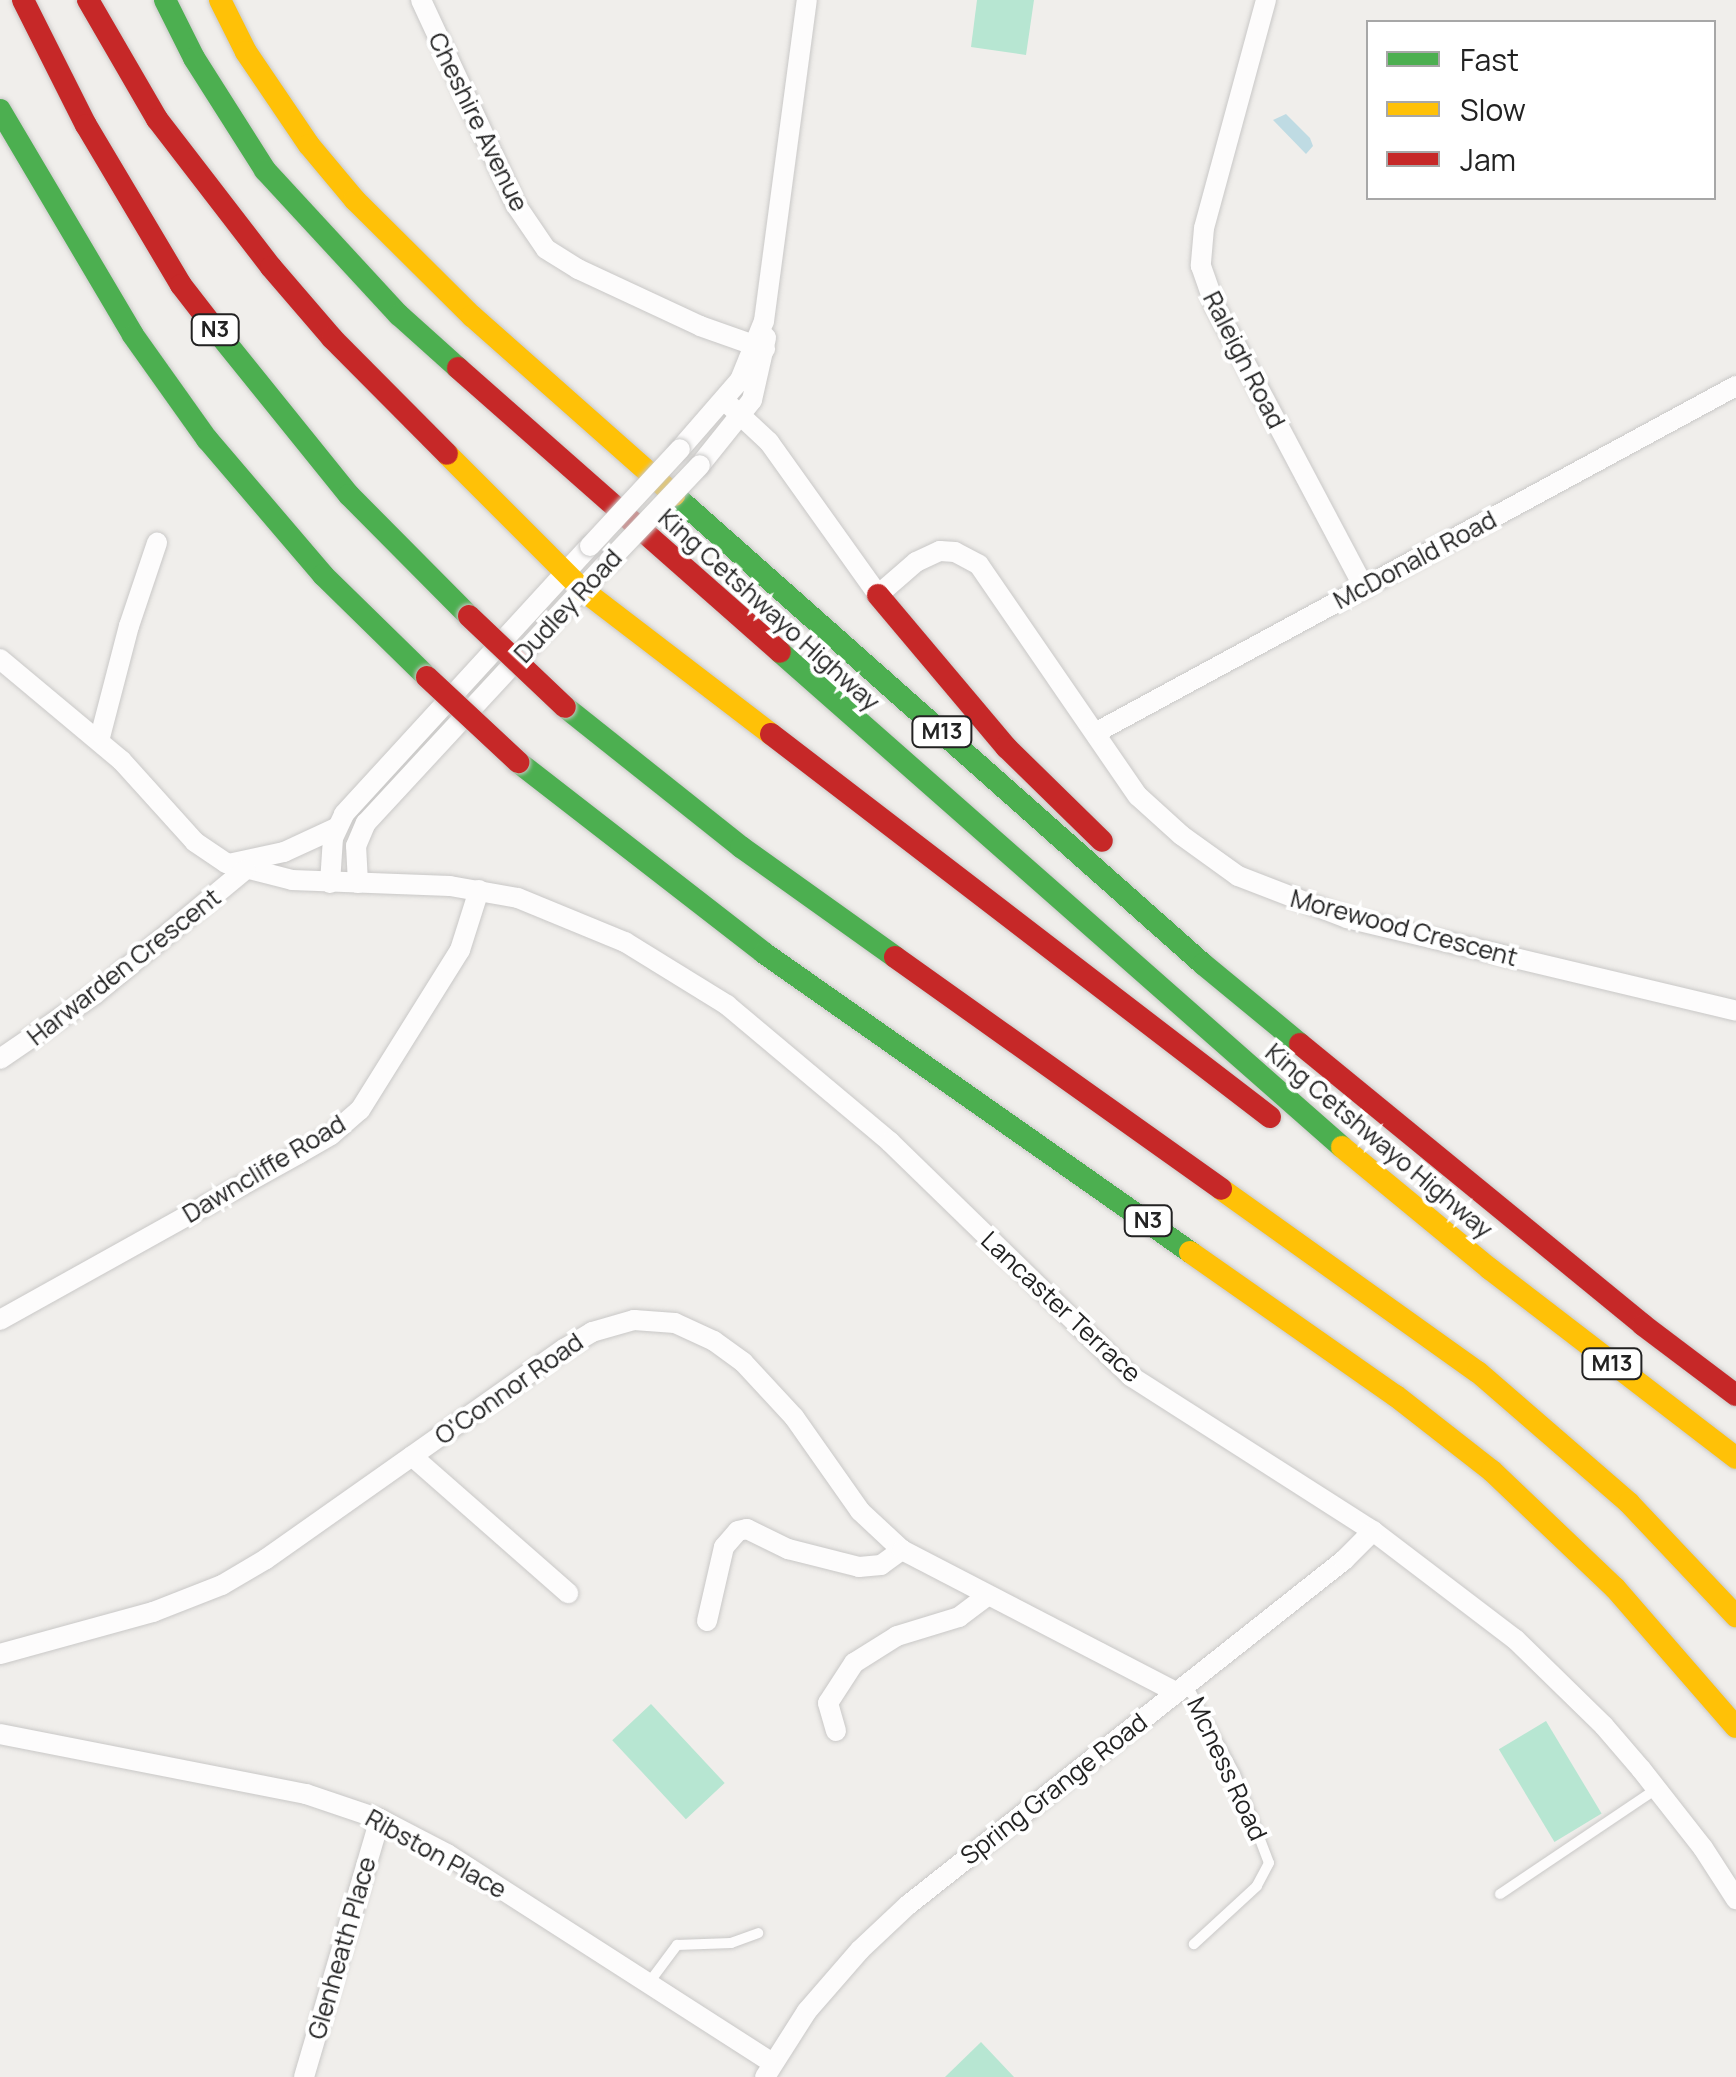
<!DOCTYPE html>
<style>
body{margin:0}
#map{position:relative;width:1736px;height:2077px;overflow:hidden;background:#f0eeeb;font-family:Manrope,sans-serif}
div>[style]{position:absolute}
.pitch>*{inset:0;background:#b7e6d2;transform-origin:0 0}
.water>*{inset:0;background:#bfdbe3}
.roads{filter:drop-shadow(0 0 2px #c9c8c7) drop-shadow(0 0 2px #c9c8c7)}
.lane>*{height:10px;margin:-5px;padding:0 5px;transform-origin:5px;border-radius:5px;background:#fdfcfc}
.street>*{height:20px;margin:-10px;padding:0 10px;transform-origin:10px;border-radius:10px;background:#fdfcfc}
.fast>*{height:22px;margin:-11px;padding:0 11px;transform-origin:11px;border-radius:11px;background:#4caf50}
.slow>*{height:22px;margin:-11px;padding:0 11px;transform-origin:11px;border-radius:11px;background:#ffc107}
.jam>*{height:22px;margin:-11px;padding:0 11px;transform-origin:11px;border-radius:11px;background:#c62828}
.bridges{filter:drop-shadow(0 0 2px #c9c8c7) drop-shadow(0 0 2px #c9c8c7)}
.street-bridge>*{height:20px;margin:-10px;padding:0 10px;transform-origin:10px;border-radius:10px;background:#fdfcfc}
.jam-bridge>*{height:22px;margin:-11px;padding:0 11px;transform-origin:11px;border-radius:11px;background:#c62828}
span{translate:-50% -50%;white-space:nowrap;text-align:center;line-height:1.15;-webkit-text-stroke:8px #fff;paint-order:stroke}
.shield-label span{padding:2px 8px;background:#fff;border:2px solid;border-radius:8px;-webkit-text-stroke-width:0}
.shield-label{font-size:22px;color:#222;font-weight:700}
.street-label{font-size:25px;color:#222}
.legend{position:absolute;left:1366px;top:20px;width:350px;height:180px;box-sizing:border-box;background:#fff;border:2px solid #a7a7a7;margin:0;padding:12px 18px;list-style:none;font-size:30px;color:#222}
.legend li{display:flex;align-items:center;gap:20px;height:50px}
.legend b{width:50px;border:2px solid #a7a7a7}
</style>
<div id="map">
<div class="pitch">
<i style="clip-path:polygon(977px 0,1034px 0,1026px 55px,971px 47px)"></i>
<i style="left:651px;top:1704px;width:108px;height:53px;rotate:47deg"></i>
<i style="left:1546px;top:1721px;width:108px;height:55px;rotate:59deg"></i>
<i style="clip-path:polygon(981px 2042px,1014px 2077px,945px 2077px)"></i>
</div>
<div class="water">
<i style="clip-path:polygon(1286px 114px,1310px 138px,1313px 146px,1306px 154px,1273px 120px)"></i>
</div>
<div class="roads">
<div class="lane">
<i style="left:1187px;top:1685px;width:101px;rotate:61.7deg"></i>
<i style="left:1235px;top:1774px;width:95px;rotate:69.1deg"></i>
<i style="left:1269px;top:1863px;width:26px;rotate:118deg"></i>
<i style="left:1257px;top:1886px;width:86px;rotate:137.4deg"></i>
<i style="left:1500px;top:1894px;width:188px;rotate:-33.9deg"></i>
<i style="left:648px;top:1984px;width:49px;rotate:-53.4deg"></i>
<i style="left:677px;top:1945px;width:54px;rotate:-2.1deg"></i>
<i style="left:731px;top:1943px;width:29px;rotate:-20deg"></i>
</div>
<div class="street">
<i style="left:421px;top:0;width:226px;rotate:65.1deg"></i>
<i style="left:516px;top:205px;width:53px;rotate:55.7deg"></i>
<i style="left:546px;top:249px;width:38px;rotate:32deg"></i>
<i style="left:578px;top:269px;width:135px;rotate:25deg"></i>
<i style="left:700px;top:326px;width:69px;rotate:19.5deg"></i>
<i style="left:1266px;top:0;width:236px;rotate:105.2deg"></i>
<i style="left:1204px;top:228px;width:38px;rotate:95deg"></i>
<i style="left:1201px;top:266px;width:42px;rotate:70.7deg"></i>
<i style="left:1215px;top:306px;width:319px;rotate:62.1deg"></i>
<i style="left:725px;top:401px;width:60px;rotate:43deg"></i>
<i style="left:769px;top:442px;width:188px;rotate:54.5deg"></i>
<i style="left:878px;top:595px;width:50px;rotate:-41deg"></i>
<i style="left:916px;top:562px;width:26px;rotate:-25deg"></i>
<i style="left:940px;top:551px;width:15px;rotate:4deg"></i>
<i style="left:955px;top:552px;width:27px;rotate:28deg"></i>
<i style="left:979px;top:565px;width:280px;rotate:55.5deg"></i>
<i style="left:1138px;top:796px;width:58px;rotate:42.2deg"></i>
<i style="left:1181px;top:835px;width:70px;rotate:35.7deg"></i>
<i style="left:1238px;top:876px;width:117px;rotate:21.1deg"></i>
<i style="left:1347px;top:918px;width:400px;rotate:13.4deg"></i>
<i style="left:680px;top:449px;width:91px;rotate:-49deg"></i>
<i style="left:740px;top:380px;width:64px;rotate:-67.9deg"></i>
<i style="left:764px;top:321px;width:324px;rotate:-82.4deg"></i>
<i style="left:700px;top:465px;width:83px;rotate:-51.3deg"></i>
<i style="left:752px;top:400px;width:64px;rotate:-77.3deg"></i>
<i style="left:0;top:659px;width:158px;rotate:39.9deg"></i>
<i style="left:121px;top:760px;width:110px;rotate:47.9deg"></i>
<i style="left:195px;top:842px;width:37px;rotate:34deg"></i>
<i style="left:226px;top:863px;width:68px;rotate:14.4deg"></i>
<i style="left:292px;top:880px;width:158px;rotate:2.2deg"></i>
<i style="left:450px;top:886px;width:69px;rotate:10deg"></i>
<i style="left:518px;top:898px;width:116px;rotate:22.4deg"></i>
<i style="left:625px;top:942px;width:120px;rotate:31.7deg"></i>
<i style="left:727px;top:1005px;width:213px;rotate:40deg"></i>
<i style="left:890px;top:1142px;width:337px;rotate:44.2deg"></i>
<i style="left:1132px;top:1377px;width:286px;rotate:32.6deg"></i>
<i style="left:1373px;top:1531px;width:178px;rotate:37.3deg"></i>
<i style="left:1515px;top:1639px;width:124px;rotate:44.3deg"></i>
<i style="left:1604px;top:1726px;width:57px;rotate:49.3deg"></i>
<i style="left:1641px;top:1769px;width:100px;rotate:51.9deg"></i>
<i style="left:1703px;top:1848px;width:61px;rotate:57.1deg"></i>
<i style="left:1095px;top:733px;width:729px;rotate:-28.43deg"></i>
<i style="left:99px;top:741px;width:119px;rotate:-75.4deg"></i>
<i style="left:129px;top:626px;width:88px;rotate:-71.4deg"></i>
<i style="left:233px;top:863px;width:52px;rotate:-12.2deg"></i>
<i style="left:284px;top:852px;width:57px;rotate:-24.8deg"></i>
<i style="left:330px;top:883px;width:45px;rotate:-86.2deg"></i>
<i style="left:333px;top:838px;width:26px;rotate:-65deg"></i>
<i style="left:344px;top:814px;width:364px;rotate:-47.5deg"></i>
<i style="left:358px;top:883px;width:37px;rotate:-93deg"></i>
<i style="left:356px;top:846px;width:25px;rotate:-67deg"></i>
<i style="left:366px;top:823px;width:357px;rotate:-47.2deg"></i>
<i style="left:0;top:1059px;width:115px;rotate:-34.4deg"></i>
<i style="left:95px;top:994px;width:195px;rotate:-39.6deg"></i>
<i style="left:0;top:1320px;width:341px;rotate:-29.1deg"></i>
<i style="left:298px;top:1154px;width:38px;rotate:-30deg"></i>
<i style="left:331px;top:1135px;width:38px;rotate:-41deg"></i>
<i style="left:360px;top:1110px;width:189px;rotate:-58deg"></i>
<i style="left:460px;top:950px;width:63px;rotate:-72.4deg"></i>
<i style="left:412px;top:1456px;width:208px;rotate:41.3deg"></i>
<i style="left:707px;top:1621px;width:76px;rotate:-77.1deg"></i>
<i style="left:724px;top:1547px;width:21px;rotate:-49deg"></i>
<i style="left:738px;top:1531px;width:9px;rotate:-13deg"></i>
<i style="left:747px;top:1529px;width:46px;rotate:26deg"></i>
<i style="left:788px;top:1549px;width:73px;rotate:14.2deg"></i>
<i style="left:859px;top:1567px;width:22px;rotate:-5deg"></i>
<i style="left:881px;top:1565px;width:26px;rotate:-36deg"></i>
<i style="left:0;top:1654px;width:159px;rotate:-15.4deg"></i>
<i style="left:153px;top:1612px;width:74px;rotate:-21.4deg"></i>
<i style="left:222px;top:1585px;width:51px;rotate:-30.6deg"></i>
<i style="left:266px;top:1559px;width:365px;rotate:-35.2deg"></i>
<i style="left:564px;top:1349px;width:33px;rotate:-31deg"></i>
<i style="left:592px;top:1332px;width:44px;rotate:-15.9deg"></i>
<i style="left:634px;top:1320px;width:41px;rotate:4.2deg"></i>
<i style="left:675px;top:1323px;width:43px;rotate:24.8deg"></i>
<i style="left:714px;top:1341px;width:36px;rotate:36deg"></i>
<i style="left:743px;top:1362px;width:75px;rotate:47.2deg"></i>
<i style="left:794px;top:1417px;width:115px;rotate:54.9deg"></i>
<i style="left:860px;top:1511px;width:57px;rotate:42.9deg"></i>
<i style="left:902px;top:1550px;width:309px;rotate:27.4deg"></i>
<i style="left:836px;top:1731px;width:29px;rotate:-106deg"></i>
<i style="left:828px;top:1703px;width:48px;rotate:-57deg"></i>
<i style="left:854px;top:1663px;width:51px;rotate:-32.1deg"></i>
<i style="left:897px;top:1636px;width:65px;rotate:-17deg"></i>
<i style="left:959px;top:1617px;width:35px;rotate:-37deg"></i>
<i style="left:0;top:1734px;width:312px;rotate:11.1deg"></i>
<i style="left:306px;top:1794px;width:78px;rotate:18.7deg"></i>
<i style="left:380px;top:1819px;width:76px;rotate:27.6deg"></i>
<i style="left:447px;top:1854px;width:387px;rotate:32.7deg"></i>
<i style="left:304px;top:2077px;width:269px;rotate:-73.6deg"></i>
<i style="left:765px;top:2077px;width:78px;rotate:-57.5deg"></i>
<i style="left:807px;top:2011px;width:81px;rotate:-49deg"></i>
<i style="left:860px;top:1950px;width:66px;rotate:-43.2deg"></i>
<i style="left:908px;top:1905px;width:556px;rotate:-38.35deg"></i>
<i style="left:1344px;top:1560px;width:41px;rotate:-45deg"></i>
</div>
<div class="fast">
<i style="left:165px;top:0;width:65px;rotate:63.4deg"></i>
<i style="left:194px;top:58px;width:133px;rotate:57.6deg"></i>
<i style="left:265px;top:170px;width:197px;rotate:47.3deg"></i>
<i style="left:399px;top:315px;width:79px;rotate:41.9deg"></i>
<i style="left:0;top:110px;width:261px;rotate:59.4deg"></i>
<i style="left:133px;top:335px;width:128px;rotate:54.6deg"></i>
<i style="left:207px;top:439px;width:179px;rotate:49.5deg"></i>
<i style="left:323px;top:575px;width:146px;rotate:44.4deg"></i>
<i style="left:219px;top:334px;width:207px;rotate:51.1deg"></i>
<i style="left:349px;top:495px;width:170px;rotate:45.2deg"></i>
<i style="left:674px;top:495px;width:707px;rotate:41.56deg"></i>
<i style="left:1203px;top:964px;width:126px;rotate:39.5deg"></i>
<i style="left:780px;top:652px;width:749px;rotate:41.37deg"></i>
<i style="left:565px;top:707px;width:225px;rotate:38.5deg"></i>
<i style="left:741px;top:847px;width:189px;rotate:35.5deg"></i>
<i style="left:518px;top:762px;width:311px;rotate:37.8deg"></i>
<i style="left:764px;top:953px;width:520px;rotate:35.06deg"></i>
</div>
<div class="slow">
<i style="left:220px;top:0;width:58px;rotate:63.4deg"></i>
<i style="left:246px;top:52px;width:112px;rotate:55.9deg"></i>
<i style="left:309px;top:145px;width:72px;rotate:50.1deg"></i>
<i style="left:355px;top:200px;width:165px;rotate:44.8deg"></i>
<i style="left:472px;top:316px;width:270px;rotate:41.5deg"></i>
<i style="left:447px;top:454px;width:194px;rotate:45deg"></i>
<i style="left:584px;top:591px;width:235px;rotate:37.4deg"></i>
<i style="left:1342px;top:1147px;width:192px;rotate:39.5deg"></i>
<i style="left:1490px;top:1269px;width:310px;rotate:37.5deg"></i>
<i style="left:1221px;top:1189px;width:315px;rotate:35.5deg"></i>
<i style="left:1478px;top:1372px;width:200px;rotate:40.9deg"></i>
<i style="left:1629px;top:1503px;width:156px;rotate:46.6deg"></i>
<i style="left:1190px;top:1252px;width:251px;rotate:35deg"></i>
<i style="left:1396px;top:1396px;width:122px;rotate:38deg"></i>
<i style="left:1492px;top:1471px;width:170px;rotate:43.6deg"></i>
<i style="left:1615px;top:1588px;width:184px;rotate:49deg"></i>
</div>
<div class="jam">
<i style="left:23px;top:0;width:140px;rotate:63.3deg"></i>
<i style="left:86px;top:125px;width:186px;rotate:59.3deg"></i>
<i style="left:181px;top:285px;width:62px;rotate:52.2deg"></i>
<i style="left:88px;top:0;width:138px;rotate:59.9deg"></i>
<i style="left:157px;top:119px;width:187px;rotate:52.4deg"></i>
<i style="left:271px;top:267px;width:94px;rotate:49.3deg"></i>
<i style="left:332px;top:338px;width:163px;rotate:45.2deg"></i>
<i style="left:458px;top:368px;width:429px;rotate:41.4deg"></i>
<i style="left:878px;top:595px;width:199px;rotate:49.9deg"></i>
<i style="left:1006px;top:747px;width:134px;rotate:44.4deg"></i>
<i style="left:771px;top:734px;width:629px;rotate:37.51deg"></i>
<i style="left:895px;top:957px;width:400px;rotate:35.4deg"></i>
<i style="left:1300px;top:1044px;width:443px;rotate:39.3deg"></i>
<i style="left:1643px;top:1325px;width:116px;rotate:37deg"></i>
</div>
</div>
<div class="bridges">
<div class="street-bridge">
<i style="left:590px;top:546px;width:132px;rotate:-47.1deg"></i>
<i style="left:609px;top:561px;width:132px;rotate:-46.5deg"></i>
</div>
<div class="jam-bridge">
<i style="left:469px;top:616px;width:132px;rotate:43.5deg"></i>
<i style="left:427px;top:677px;width:125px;rotate:43deg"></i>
</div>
</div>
<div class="shield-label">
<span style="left:215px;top:330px">N3</span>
<span style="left:942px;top:732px">M13</span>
<span style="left:1148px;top:1221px">N3</span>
<span style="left:1612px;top:1364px">M13</span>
</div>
<div class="street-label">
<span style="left:478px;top:122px;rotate:64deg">Cheshire Avenue</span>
<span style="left:1244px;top:360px;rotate:63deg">Raleigh Road</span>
<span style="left:1415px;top:560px;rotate:-28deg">McDonald Road</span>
<span style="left:568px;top:606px;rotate:-47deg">Dudley Road</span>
<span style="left:769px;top:610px;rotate:42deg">King Cetshwayo Highway</span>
<span style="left:1404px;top:928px;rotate:15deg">Morewood Crescent</span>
<span style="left:124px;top:967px;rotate:-38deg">Harwarden Crescent</span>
<span style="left:1379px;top:1141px;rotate:40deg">King Cetshwayo Highway</span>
<span style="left:264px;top:1169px;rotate:-31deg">Dawncliffe Road</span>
<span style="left:1061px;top:1307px;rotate:43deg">Lancaster Terrace</span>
<span style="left:509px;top:1389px;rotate:-35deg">O'Connor Road</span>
<span style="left:1227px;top:1769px;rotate:65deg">Mcness Road</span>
<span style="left:1054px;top:1789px;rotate:-38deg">Spring Grange Road</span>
<span style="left:436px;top:1854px;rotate:29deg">Ribston Place</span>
<span style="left:342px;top:1948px;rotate:-74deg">Glenheath Place</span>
</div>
<ul class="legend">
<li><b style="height:12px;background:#4caf50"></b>Fast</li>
<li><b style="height:12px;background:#ffc107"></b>Slow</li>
<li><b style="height:12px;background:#c62828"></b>Jam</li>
</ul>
</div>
